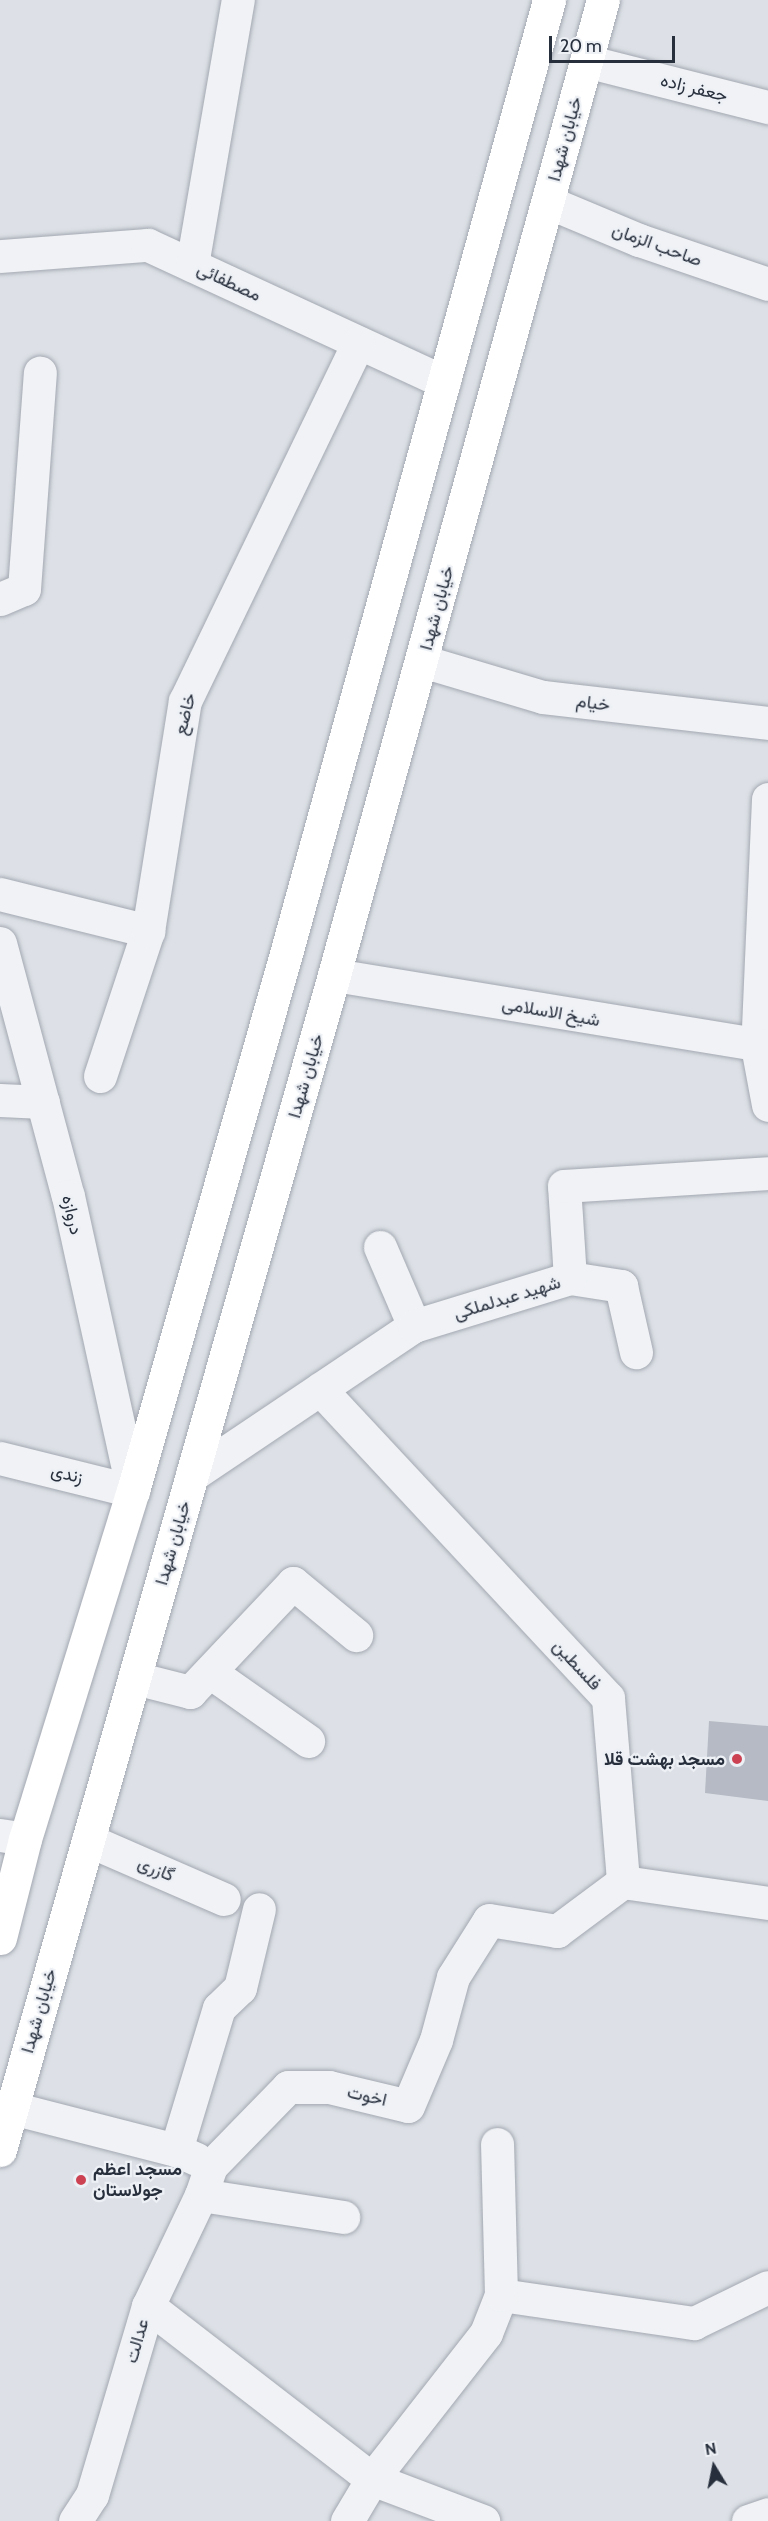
<!DOCTYPE html>
<meta charset="utf-8">
<style>
body{margin:0}
#map{position:relative;width:768px;height:2521px;overflow:hidden;background:#dde1e7;font-family:Cabin,Vazirmatn,sans-serif}
div>[style]{position:absolute}
.building>*{inset:0;background:#b5bac4}
.roads{filter:drop-shadow(0 0 2px #a3a8b1) drop-shadow(0 0 2px #a3a8b1)}
.minor>*{height:33px;margin:-16.5px;padding:0 16.5px;transform-origin:16.5px;border-radius:16.5px;background:#f0f2f5}
.major>*{height:33px;margin:-16.5px;padding:0 16.5px;transform-origin:16.5px;border-radius:16.5px;background:#fff}
.dots>*{width:16px;height:16px;translate:-50% -50%;box-sizing:border-box;border:3px solid #edf0f5;border-radius:50%}
span{translate:-50% -50%;white-space:nowrap;text-align:center;line-height:1.15;-webkit-text-stroke:4.5px #edf0f5;paint-order:stroke}
.street-label{font-size:18px;color:#272f3d}
.poi-label{font-size:18px;color:#272f3d;font-weight:700}
.right{translate:-100% -50%;text-align:right}
.left{translate:0 -50%;text-align:left}
.north{position:absolute;left:684px;top:2437px;width:60px;height:60px;-webkit-text-stroke:4px #edf0f5;paint-order:stroke;rotate:350deg;font-size:16px;font-weight:700;line-height:24px;text-align:center;color:#272f3d}
.north::after{content:'';display:block;margin:auto;width:21px;height:27px;background:#272f3d;clip-path:polygon(50% 0,100% 100%,50% 72%,0 100%)}
.scale{position:absolute;left:549px;top:36px;width:126px;height:27px;box-sizing:border-box;border:3px solid #272f3d;border-top:0;padding-left:8px;font-size:18px;line-height:21px;white-space:nowrap;color:#272f3d;-webkit-text-stroke:4px #edf0f5;paint-order:stroke}
</style>
<div id="map">
<div class="building">
<i style="clip-path:polygon(709px 1721px,768px 1726px,768px 1801px,705px 1793px)"></i>
</div>
<div class="roads">
<div class="minor">
<i style="left:586px;top:61px;width:188px;rotate:14.2deg"></i>
<i style="left:548px;top:202px;width:99px;rotate:22.7deg"></i>
<i style="left:639px;top:240px;width:136px;rotate:18.8deg"></i>
<i style="left:0;top:256px;width:148px;rotate:-4.3deg"></i>
<i style="left:148px;top:245px;width:326px;rotate:24.8deg"></i>
<i style="left:192px;top:265px;width:269px;rotate:-80.2deg"></i>
<i style="left:0;top:599px;width:26px;rotate:-23deg"></i>
<i style="left:24px;top:589px;width:217px;rotate:-85.8deg"></i>
<i style="left:422px;top:661px;width:126px;rotate:16.6deg"></i>
<i style="left:543px;top:697px;width:226px;rotate:6.6deg"></i>
<i style="left:768px;top:799px;width:247px;rotate:92.5deg"></i>
<i style="left:757px;top:1046px;width:60px;rotate:79.4deg"></i>
<i style="left:0;top:894px;width:153px;rotate:14deg"></i>
<i style="left:0;top:943px;width:262px;rotate:75deg"></i>
<i style="left:68px;top:1196px;width:302px;rotate:77.6deg"></i>
<i style="left:133px;top:1491px;width:137px;rotate:-166.1deg"></i>
<i style="left:334px;top:975px;width:440px;rotate:9.3deg"></i>
<i style="left:100px;top:1076px;width:153px;rotate:-71.7deg"></i>
<i style="left:148px;top:931px;width:233px;rotate:-80.9deg"></i>
<i style="left:185px;top:701px;width:398px;rotate:-64.2deg"></i>
<i style="left:0;top:1100px;width:43px;rotate:2.7deg"></i>
<i style="left:380px;top:1247px;width:86px;rotate:66.7deg"></i>
<i style="left:570px;top:1278px;width:52px;rotate:8.9deg"></i>
<i style="left:621px;top:1286px;width:68px;rotate:77.2deg"></i>
<i style="left:320px;top:1389px;width:422px;rotate:47deg"></i>
<i style="left:608px;top:1698px;width:185px;rotate:85.3deg"></i>
<i style="left:623px;top:1882px;width:147px;rotate:8.2deg"></i>
<i style="left:192px;top:1475px;width:267px;rotate:-33.9deg"></i>
<i style="left:414px;top:1326px;width:163px;rotate:-17.1deg"></i>
<i style="left:570px;top:1278px;width:92px;rotate:-93.7deg"></i>
<i style="left:564px;top:1186px;width:204px;rotate:-3.6deg"></i>
<i style="left:210px;top:1672px;width:120px;rotate:35.1deg"></i>
<i style="left:135px;top:1678px;width:57px;rotate:14.3deg"></i>
<i style="left:190px;top:1692px;width:150px;rotate:-46.6deg"></i>
<i style="left:293px;top:1583px;width:82px;rotate:39.5deg"></i>
<i style="left:0;top:1835px;width:25px;rotate:9deg"></i>
<i style="left:88px;top:1840px;width:148px;rotate:23.5deg"></i>
<i style="left:12px;top:2108px;width:169px;rotate:14.4deg"></i>
<i style="left:176px;top:2150px;width:22px;rotate:24deg"></i>
<i style="left:176px;top:2150px;width:148px;rotate:-73.2deg"></i>
<i style="left:219px;top:2008px;width:29px;rotate:-44deg"></i>
<i style="left:240px;top:1988px;width:81px;rotate:-76.5deg"></i>
<i style="left:201px;top:2195px;width:144px;rotate:8.8deg"></i>
<i style="left:501px;top:2295px;width:195px;rotate:8.3deg"></i>
<i style="left:694px;top:2323px;width:82px;rotate:-25.9deg"></i>
<i style="left:148px;top:2306px;width:283px;rotate:37.7deg"></i>
<i style="left:372px;top:2479px;width:119px;rotate:20.7deg"></i>
<i style="left:75px;top:2521px;width:31px;rotate:-57deg"></i>
<i style="left:92px;top:2495px;width:197px;rotate:-73.5deg"></i>
<i style="left:148px;top:2306px;width:123px;rotate:-64.5deg"></i>
<i style="left:201px;top:2195px;width:31px;rotate:-71deg"></i>
<i style="left:211px;top:2166px;width:110px;rotate:-45.7deg"></i>
<i style="left:288px;top:2087px;width:41px"></i>
<i style="left:329px;top:2087px;width:81px;rotate:13.5deg"></i>
<i style="left:408px;top:2106px;width:72px;rotate:-67deg"></i>
<i style="left:436px;top:2040px;width:65px;rotate:-74.9deg"></i>
<i style="left:453px;top:1977px;width:67px;rotate:-57.7deg"></i>
<i style="left:489px;top:1920px;width:69px;rotate:9.2deg"></i>
<i style="left:557px;top:1931px;width:82px;rotate:-36.6deg"></i>
<i style="left:347px;top:2521px;width:49px;rotate:-59.2deg"></i>
<i style="left:372px;top:2479px;width:185px;rotate:-52deg"></i>
<i style="left:486px;top:2333px;width:41px;rotate:-68.5deg"></i>
<i style="left:501px;top:2295px;width:151px;rotate:-91.5deg"></i>
<i style="left:748px;top:2521px;width:21px;rotate:-19deg"></i>
</div>
<div class="major">
<i style="left:0;top:1938px;width:102px;rotate:-75.8deg"></i>
<i style="left:25px;top:1839px;width:364px;rotate:-72.8deg"></i>
<i style="left:133px;top:1491px;width:551px;rotate:-74.1deg"></i>
<i style="left:284px;top:961px;width:997px;rotate:-74.58deg"></i>
<i style="left:0;top:2150px;width:1222px;rotate:-74.13deg"></i>
<i style="left:334px;top:975px;width:1011px;rotate:-74.58deg"></i>
</div>
</div>
<div class="dots">
<i style="left:737px;top:1759px;background:#cc4253"></i>
<i style="left:81px;top:2180px;background:#cc4253"></i>
</div>
<div class="street-label">
<span style="left:694px;top:88px;rotate:14deg">جعفر زاده</span>
<span style="left:565px;top:139px;rotate:-75deg">خیابان شهدا</span>
<span style="left:657px;top:245px;rotate:20deg">صاحب الزمان</span>
<span style="left:229px;top:282px;rotate:25deg">مصطفائی</span>
<span style="left:437px;top:608px;rotate:-75deg">خیابان شهدا</span>
<span style="left:593px;top:703px;rotate:7deg">خیام</span>
<span style="left:185px;top:714px;rotate:-76deg">خاضع</span>
<span style="left:551px;top:1012px;rotate:10deg">شیخ الاسلامی</span>
<span style="left:306px;top:1076px;rotate:-74deg">خیابان شهدا</span>
<span style="left:72px;top:1215px;rotate:77deg">دروازه</span>
<span style="left:507px;top:1298px;rotate:-17deg">شهید عبدلملکی</span>
<span style="left:67px;top:1474px;rotate:14deg">زندی</span>
<span style="left:173px;top:1543px;rotate:-74deg">خیابان شهدا</span>
<span style="left:577px;top:1665px;rotate:47deg">فلسطین</span>
<span style="left:156px;top:1869px;rotate:23deg">گازری</span>
<span style="left:39px;top:2011px;rotate:-74deg">خیابان شهدا</span>
<span style="left:367px;top:2096px;rotate:13deg">اخوت</span>
<span style="left:137px;top:2341px;rotate:-74deg">عدالت</span>
</div>
<div class="poi-label">
<span class="right" style="left:725px;top:1759px">مسجد بهشت قلا</span>
<span class="left" style="left:93px;top:2180px">مسجد اعظم<br>جولاستان</span>
</div>
<div class="north">N</div>
<div class="scale">20 m</div>
</div>
